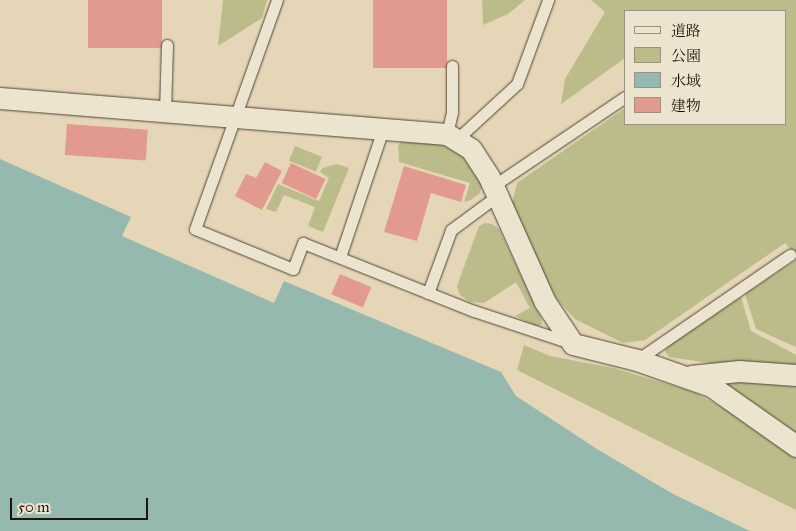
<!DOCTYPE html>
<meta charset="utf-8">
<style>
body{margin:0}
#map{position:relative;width:796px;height:531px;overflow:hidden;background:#e4d6b6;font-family:"IM FELL Great Primer","Noto Serif JP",serif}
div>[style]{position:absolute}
.green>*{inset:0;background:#bbbc89;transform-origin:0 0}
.water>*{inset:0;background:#95b9ae}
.building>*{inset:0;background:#e29a8f;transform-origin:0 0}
.roads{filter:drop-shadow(0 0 1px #504437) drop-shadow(0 0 1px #504437)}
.lane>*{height:11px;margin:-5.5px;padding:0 5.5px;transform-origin:5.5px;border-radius:5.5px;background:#ede4d0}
.street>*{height:21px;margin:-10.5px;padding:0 10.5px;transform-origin:10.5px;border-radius:10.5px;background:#ede4d0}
span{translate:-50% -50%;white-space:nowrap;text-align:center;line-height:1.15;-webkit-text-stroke:4px #ede4d0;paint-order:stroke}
.legend{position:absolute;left:624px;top:10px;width:162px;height:115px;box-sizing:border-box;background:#ede4d0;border:1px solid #9b9082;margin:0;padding:6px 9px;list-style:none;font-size:15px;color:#1f130d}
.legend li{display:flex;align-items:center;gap:10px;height:25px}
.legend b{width:25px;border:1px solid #9b9082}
.scale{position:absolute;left:10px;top:498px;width:138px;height:22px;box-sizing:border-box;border:2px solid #1f130d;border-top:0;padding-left:6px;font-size:15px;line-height:18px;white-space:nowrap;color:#1f130d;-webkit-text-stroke:4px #ede4d0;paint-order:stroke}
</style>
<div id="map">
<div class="green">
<i style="clip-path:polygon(223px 0,267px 0,262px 18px,218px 46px)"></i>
<i style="clip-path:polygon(482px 0,525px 0,508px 14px,483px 25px)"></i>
<i style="clip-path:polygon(591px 0,796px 0,796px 255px,785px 243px,645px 340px,623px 343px,575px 319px,554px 296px,512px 203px,517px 183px,625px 108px,625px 124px,785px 124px,785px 11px,625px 11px,625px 58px,561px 104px,565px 79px,605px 12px)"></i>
<i style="clip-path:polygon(402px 141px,436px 142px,463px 156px,482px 183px,480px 193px,471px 200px,464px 202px,470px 183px,399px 162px,398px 146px)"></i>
<i style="left:295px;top:146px;width:29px;height:16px;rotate:22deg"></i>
<i style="clip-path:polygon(337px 164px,349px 168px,323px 232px,308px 226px,315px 207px,284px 195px,276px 212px,266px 209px,278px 184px,319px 201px,329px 178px,320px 172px,323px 168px)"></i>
<i style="clip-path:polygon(485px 223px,492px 224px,499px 229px,541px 318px,542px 325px,536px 326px,515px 316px,530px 308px,516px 282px,484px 303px,470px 302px,460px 295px,457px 286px,479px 226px)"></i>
<i style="clip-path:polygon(796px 260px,796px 347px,756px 329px,745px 294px)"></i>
<i style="clip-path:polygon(741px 297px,751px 331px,796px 355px,796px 369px,709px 363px,669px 357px,665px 351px,669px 345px)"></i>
<i style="clip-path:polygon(524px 345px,550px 356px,613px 368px,694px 392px,725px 409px,796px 457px,796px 510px,517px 370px)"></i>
<i style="clip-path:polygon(737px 376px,796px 380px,796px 435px,729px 390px,727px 382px)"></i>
</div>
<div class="water">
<i style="clip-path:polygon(0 159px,131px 217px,122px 236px,274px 303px,284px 281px,501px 372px,516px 396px,597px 449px,673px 494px,750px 531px,0 531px)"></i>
</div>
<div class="building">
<i style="left:88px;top:0;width:74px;height:48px"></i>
<i style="left:373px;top:0;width:74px;height:68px"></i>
<i style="left:67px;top:124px;width:81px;height:31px;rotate:4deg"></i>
<i style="clip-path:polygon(265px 162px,282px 171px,262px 210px,235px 196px,246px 174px,256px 178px)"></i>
<i style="left:291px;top:163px;width:38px;height:22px;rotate:25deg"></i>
<i style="clip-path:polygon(404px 166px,466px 185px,461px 202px,431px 193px,417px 241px,384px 232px)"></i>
<i style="left:340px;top:274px;width:34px;height:22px;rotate:23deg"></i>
</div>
<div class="roads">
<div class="lane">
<i style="left:277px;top:0;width:243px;rotate:109.7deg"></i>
<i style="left:195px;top:229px;width:106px;rotate:22.2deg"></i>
<i style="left:293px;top:269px;width:28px;rotate:-69deg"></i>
<i style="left:303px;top:243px;width:184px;rotate:21.7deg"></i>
<i style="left:474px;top:311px;width:102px;rotate:18.3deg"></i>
<i style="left:165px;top:112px;width:67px;rotate:-88.3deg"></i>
<i style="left:447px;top:134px;width:23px;rotate:-77deg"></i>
<i style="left:452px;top:112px;width:46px;rotate:-90deg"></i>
<i style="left:456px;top:140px;width:83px;rotate:-42.6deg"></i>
<i style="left:517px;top:84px;width:90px;rotate:-69.7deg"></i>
<i style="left:493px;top:186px;width:159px;rotate:-34deg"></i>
<i style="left:340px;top:257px;width:135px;rotate:-71.4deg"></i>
<i style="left:428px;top:293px;width:67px;rotate:-69.9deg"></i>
<i style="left:451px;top:230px;width:57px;rotate:-36.5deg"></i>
<i style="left:637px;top:360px;width:186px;rotate:-34.5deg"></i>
</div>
<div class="street">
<i style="left:0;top:98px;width:448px;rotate:4.6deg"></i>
<i style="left:447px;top:134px;width:28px;rotate:32deg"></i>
<i style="left:471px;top:149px;width:33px;rotate:57deg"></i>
<i style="left:489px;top:177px;width:137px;rotate:65.9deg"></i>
<i style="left:545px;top:302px;width:50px;rotate:56.3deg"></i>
<i style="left:573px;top:344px;width:66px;rotate:14deg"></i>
<i style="left:637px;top:360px;width:78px;rotate:19.4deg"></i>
<i style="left:711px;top:386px;width:104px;rotate:35.2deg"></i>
<i style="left:691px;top:376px;width:48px;rotate:-5.9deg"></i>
<i style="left:739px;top:371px;width:57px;rotate:4deg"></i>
</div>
</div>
<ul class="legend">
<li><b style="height:6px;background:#ede4d0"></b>道路</li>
<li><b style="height:14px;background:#bbbc89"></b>公園</li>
<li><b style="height:14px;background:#95b9ae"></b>水域</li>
<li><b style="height:14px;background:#e29a8f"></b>建物</li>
</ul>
<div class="scale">50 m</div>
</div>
